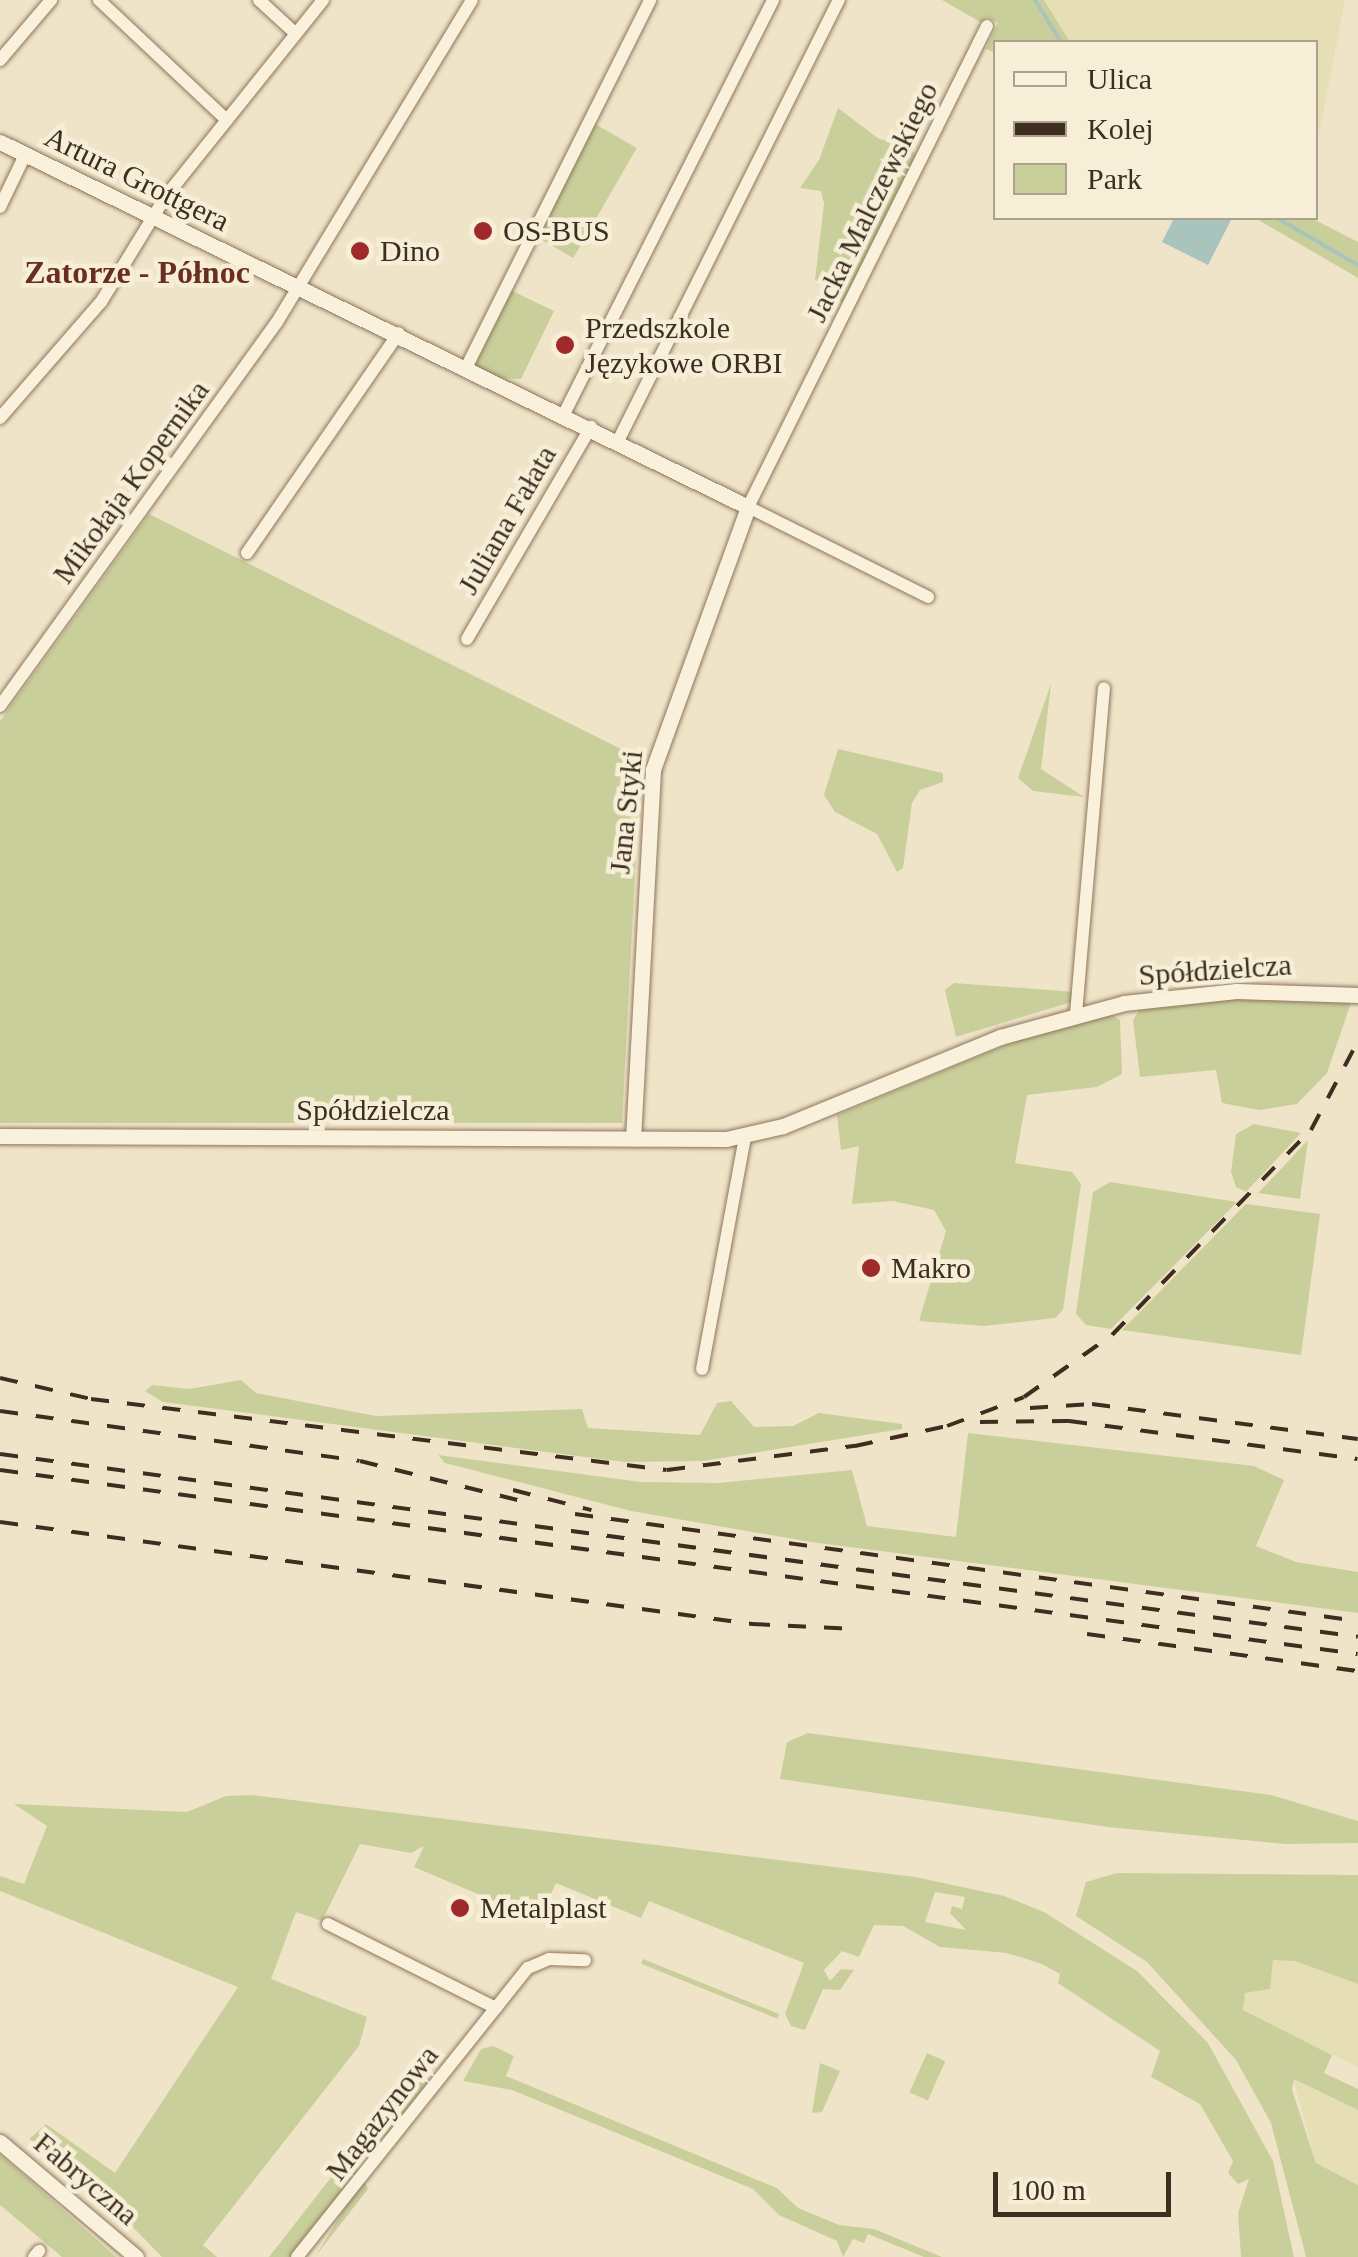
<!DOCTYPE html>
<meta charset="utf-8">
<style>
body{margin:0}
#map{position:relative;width:1358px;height:2257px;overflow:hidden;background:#f0e4c8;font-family:Georgia,serif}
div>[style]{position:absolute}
.farmland>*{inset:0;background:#e6deb5}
.green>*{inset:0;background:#c9cf9b;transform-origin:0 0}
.water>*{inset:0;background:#a9c4bc}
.stream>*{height:4px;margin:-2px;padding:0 2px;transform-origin:2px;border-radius:2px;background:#a9c4bc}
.roads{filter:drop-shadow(0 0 2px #8d765c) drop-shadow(0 0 2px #8d765c)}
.minor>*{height:12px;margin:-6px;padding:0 6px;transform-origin:6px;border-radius:6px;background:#faf1dc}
.tertiary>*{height:15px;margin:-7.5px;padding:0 7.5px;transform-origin:7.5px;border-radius:7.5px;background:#faf1dc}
.rail>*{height:4px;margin-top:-2px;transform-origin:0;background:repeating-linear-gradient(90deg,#3d2e20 0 18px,transparent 0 36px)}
.dots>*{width:28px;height:28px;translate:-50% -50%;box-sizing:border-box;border:5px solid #f7eed8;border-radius:50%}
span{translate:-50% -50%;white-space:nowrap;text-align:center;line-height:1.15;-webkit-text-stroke:9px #f7eed8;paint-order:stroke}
.street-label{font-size:30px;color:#3d2e20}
.poi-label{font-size:30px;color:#3d2e20}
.left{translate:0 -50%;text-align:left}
.neighbourhood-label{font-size:32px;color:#6b2e1e;font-weight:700}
.legend{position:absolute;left:993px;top:40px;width:325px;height:180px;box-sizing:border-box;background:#f7eed8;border:2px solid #ada18e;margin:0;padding:12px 18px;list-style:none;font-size:30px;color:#3d2e20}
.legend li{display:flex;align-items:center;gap:20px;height:50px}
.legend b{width:50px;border:2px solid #ada18e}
.scale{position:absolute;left:993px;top:2172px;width:178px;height:45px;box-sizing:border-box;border:5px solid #3d2e20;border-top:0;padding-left:12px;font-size:30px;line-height:35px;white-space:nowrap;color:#3d2e20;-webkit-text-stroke:8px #f7eed8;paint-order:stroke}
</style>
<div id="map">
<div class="farmland">
<i style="clip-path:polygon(1044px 0,1345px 0,1316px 148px,1316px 42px,1070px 42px)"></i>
<i style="clip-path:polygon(1273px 1960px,1295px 1961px,1358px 1984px,1358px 2067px,1243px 2011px,1245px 1993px,1270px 1989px)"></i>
<i style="clip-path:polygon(1293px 2078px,1358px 2110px,1358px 2185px,1316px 2163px)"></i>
</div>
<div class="green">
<i style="clip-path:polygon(942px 0,1044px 0,1070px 42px,996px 42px,995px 53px,986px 49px,998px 23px,986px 17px,982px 23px)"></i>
<i style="clip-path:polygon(838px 108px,879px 139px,907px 144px,920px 160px,847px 307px,815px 280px,824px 204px,821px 191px,800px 188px,819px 160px)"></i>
<i style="left:590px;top:121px;width:54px;height:127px;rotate:30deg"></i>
<i style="clip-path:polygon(1255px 218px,1311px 218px,1358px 242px,1358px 278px)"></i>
<i style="clip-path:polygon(506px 288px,554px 311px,521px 379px,492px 378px,467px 366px)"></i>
<i style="clip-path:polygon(149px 514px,641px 759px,622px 1123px,0 1123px,0 721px)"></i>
<i style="clip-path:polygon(1051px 684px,1041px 769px,1084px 797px,1033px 791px,1018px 778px)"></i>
<i style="clip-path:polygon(838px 749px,943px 773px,943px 782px,920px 790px,912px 803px,903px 868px,897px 872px,877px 834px,835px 812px,824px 795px)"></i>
<i style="clip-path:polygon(954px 983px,1075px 992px,1075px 1001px,956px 1037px,945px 990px)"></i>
<i style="clip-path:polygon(1223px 992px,1354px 994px,1327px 1073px,1297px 1104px,1259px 1110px,1222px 1103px,1216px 1070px,1140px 1077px,1133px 1020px,1140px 1009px)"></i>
<i style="clip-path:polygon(1110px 1014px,1120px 1020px,1122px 1074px,1097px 1087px,1027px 1095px,1015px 1163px,1072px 1172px,1081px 1184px,1063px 1310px,1055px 1318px,984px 1326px,919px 1321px,946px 1231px,934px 1210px,893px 1201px,852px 1204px,859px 1146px,841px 1150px,837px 1115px,1035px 1033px)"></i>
<i style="clip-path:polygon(1254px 1124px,1301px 1133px,1246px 1192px,1236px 1187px,1231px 1172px,1236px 1134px)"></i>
<i style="clip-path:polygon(1308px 1140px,1300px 1199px,1258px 1193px,1283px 1167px)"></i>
<i style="clip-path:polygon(1110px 1182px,1237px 1202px,1111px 1329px,1086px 1325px,1076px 1314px,1093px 1192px)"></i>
<i style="clip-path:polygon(1246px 1204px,1320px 1214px,1301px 1355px,1122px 1330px)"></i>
<i style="clip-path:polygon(241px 1380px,256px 1393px,376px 1416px,582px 1409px,588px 1428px,700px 1435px,717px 1403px,731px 1401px,754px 1427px,793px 1426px,819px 1413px,902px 1424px,902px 1429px,703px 1461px,624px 1462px,163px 1402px,145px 1391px,153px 1385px,189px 1389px)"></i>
<i style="clip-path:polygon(968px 1433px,1254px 1466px,1284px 1480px,1256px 1546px,1296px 1562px,1358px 1572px,1358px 1613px,811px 1542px,631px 1511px,445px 1463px,438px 1455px,641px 1482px,718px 1483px,852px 1470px,867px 1526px,956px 1537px)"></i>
<i style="clip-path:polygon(808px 1733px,1271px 1795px,1358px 1821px,1358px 1843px,1285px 1844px,1108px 1827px,780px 1779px,787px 1742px)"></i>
<i style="clip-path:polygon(evenodd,251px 1795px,915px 1877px,1004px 1896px,1044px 1912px,1137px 1971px,1208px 2043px,1273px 2161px,1294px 2257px,1241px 2257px,1238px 2213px,1249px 2179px,1238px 2184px,1228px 2173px,1233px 2161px,1200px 2104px,1151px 2077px,1160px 2051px,1058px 1983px,1060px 1974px,1042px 1964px,1007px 1953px,940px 1947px,903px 1926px,874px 1925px,859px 1957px,842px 1951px,824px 1970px,830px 1981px,841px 1969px,854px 1970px,840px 1990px,823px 1989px,805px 2030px,791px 2026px,785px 2014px,804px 1963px,649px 1901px,641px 1918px,556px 1883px,539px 1920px,414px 1867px,424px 1846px,411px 1853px,360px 1844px,322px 1921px,296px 1912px,271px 1979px,367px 2017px,359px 2046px,203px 2245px,217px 2257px,162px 2257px,76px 2169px,29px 2139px,46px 2124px,115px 2173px,238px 1987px,0 1891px,0 1876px,24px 1884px,47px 1826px,14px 1804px,187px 1812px,226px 1796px,251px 1795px,935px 1892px,965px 1897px,962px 1909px,952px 1906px,950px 1913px,966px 1930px,925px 1922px,935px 1892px)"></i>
<i style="clip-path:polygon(1117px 1873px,1358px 1875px,1358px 1984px,1295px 1961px,1273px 1960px,1270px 1989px,1245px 1993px,1243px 2010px,1332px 2055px,1324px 2073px,1358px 2089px,1358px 2110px,1294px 2079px,1292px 2090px,1316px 2163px,1358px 2185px,1358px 2257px,1306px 2257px,1271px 2123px,1236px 2060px,1147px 1962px,1076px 1916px,1086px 1882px)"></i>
<i style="left:643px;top:1959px;width:147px;height:5px;rotate:22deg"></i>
<i style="clip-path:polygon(493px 2046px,514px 2056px,506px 2076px,777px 2188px,798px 2208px,839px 2225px,874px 2229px,942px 2257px,924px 2257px,868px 2234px,864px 2243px,853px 2239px,843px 2257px,837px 2241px,779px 2215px,753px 2189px,512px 2090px,463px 2081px,481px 2049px)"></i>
<i style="left:927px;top:2053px;width:20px;height:43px;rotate:24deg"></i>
<i style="clip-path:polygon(820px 2063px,840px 2071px,822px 2112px,812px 2113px)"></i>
<i style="clip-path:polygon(422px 2069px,429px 2080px,388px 2134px,376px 2141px,362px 2137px)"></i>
<i style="clip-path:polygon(350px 2153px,368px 2189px,315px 2257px,356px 2190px,297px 2257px,269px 2257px)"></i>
<i style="clip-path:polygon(0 2155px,26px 2177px,116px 2257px,62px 2257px,0 2205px)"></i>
</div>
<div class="water">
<i style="clip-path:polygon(1174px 218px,1232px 218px,1208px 265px,1162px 242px)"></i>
</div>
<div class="stream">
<i style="left:1035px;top:0;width:49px;rotate:58.2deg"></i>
<i style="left:1277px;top:218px;width:94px;rotate:30.1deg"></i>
</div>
<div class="roads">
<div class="minor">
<i style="left:99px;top:0;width:175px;rotate:43.2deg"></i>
<i style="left:259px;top:0;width:49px;rotate:42.5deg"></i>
<i style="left:0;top:60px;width:79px;rotate:-49.6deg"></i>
<i style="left:0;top:207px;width:58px;rotate:-64.3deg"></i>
<i style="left:467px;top:366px;width:409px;rotate:-63.4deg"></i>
<i style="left:564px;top:414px;width:464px;rotate:-63.2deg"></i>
<i style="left:0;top:418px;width:154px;rotate:-49deg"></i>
<i style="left:101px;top:302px;width:124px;rotate:-58.5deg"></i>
<i style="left:166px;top:196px;width:251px;rotate:-51.3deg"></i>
<i style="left:618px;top:441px;width:493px;rotate:-63.4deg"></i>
<i style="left:247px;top:553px;width:267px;rotate:-55.4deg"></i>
<i style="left:928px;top:597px;width:201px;rotate:-153.4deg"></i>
<i style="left:748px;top:507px;width:537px;rotate:-63.58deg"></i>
<i style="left:467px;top:639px;width:246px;rotate:-59.7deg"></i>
<i style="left:0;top:706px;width:473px;rotate:-54.2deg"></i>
<i style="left:277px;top:322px;width:376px;rotate:-58.8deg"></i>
<i style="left:1076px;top:1014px;width:327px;rotate:-85.1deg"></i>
<i style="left:702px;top:1369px;width:237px;rotate:-79.5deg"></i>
<i style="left:328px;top:1924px;width:188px;rotate:26.6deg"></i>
<i style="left:34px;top:2257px;width:8px;rotate:-50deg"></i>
<i style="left:297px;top:2257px;width:370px;rotate:-51.4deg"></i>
<i style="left:528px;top:1968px;width:23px;rotate:-23deg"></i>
<i style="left:549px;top:1959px;width:36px;rotate:2deg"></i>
</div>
<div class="tertiary">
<i style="left:0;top:142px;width:832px;rotate:26.01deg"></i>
<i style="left:748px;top:507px;width:280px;rotate:109.9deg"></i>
<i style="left:653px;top:770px;width:369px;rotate:93.1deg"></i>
<i style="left:0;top:1136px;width:726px;rotate:0.24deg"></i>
<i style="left:726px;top:1139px;width:58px;rotate:-12.8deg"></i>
<i style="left:783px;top:1126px;width:235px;rotate:-22.3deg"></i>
<i style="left:1000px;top:1037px;width:129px;rotate:-15.3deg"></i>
<i style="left:1124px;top:1003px;width:113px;rotate:-6.1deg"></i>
<i style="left:1236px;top:991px;width:122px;rotate:1.9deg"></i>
<i style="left:0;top:2142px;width:178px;rotate:40.2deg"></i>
</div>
</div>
<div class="rail">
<i style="left:0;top:1378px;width:93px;rotate:13deg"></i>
<i style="left:91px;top:1399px;width:580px;rotate:7.03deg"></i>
<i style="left:667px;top:1470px;width:190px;rotate:-7.3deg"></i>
<i style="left:855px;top:1446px;width:94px;rotate:-12.3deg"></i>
<i style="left:947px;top:1426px;width:82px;rotate:-20.6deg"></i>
<i style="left:1024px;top:1397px;width:108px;rotate:-35.2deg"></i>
<i style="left:1112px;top:1335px;width:286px;rotate:-45.9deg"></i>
<i style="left:1311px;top:1130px;width:101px;rotate:-62.2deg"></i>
<i style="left:1030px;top:1408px;width:62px;rotate:-3.7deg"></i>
<i style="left:1092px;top:1404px;width:268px;rotate:7.5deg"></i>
<i style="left:0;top:1411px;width:363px;rotate:7.9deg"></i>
<i style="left:360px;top:1461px;width:171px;rotate:13.9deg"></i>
<i style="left:980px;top:1422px;width:89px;rotate:-0.6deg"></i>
<i style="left:1069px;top:1421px;width:291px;rotate:7.5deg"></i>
<i style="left:0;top:1454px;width:1370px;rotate:7.67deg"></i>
<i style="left:0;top:1470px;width:1370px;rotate:7.72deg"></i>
<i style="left:513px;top:1490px;width:81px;rotate:14.4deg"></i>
<i style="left:575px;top:1514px;width:790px;rotate:7.78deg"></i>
<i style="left:0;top:1522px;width:759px;rotate:7.72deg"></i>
<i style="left:752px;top:1624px;width:104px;rotate:2.8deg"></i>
<i style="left:1087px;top:1634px;width:274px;rotate:7.8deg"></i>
</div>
<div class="dots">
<i style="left:483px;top:231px;background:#9e2a2b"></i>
<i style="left:360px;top:251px;background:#9e2a2b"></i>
<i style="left:565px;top:345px;background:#9e2a2b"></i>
<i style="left:871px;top:1268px;background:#9e2a2b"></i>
<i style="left:460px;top:1908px;background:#9e2a2b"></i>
</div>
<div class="street-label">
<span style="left:137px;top:179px;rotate:26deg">Artura Grottgera</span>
<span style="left:872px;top:202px;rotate:-64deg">Jacka Malczewskiego</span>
<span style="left:131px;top:482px;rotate:-54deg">Mikołaja Kopernika</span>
<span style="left:507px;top:520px;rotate:-60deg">Juliana Fałata</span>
<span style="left:626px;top:812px;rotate:-84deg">Jana Styki</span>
<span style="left:1215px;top:970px;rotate:-4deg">Spółdzielcza</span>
<span style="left:373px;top:1110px">Spółdzielcza</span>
<span style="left:382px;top:2113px;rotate:-52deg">Magazynowa</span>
<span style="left:86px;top:2179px;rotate:40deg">Fabryczna</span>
</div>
<div class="poi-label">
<span class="left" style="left:503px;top:231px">OS-BUS</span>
<span class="left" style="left:380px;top:251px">Dino</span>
<span class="left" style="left:585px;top:345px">Przedszkole<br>Językowe ORBI</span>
<span class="left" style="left:891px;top:1268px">Makro</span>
<span class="left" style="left:480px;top:1908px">Metalplast</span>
</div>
<div class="neighbourhood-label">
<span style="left:137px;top:272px">Zatorze - Północ</span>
</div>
<ul class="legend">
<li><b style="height:12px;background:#faf1dc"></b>Ulica</li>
<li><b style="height:12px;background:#3d2e20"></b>Kolej</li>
<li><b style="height:28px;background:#c9cf9b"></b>Park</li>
</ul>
<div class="scale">100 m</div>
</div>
